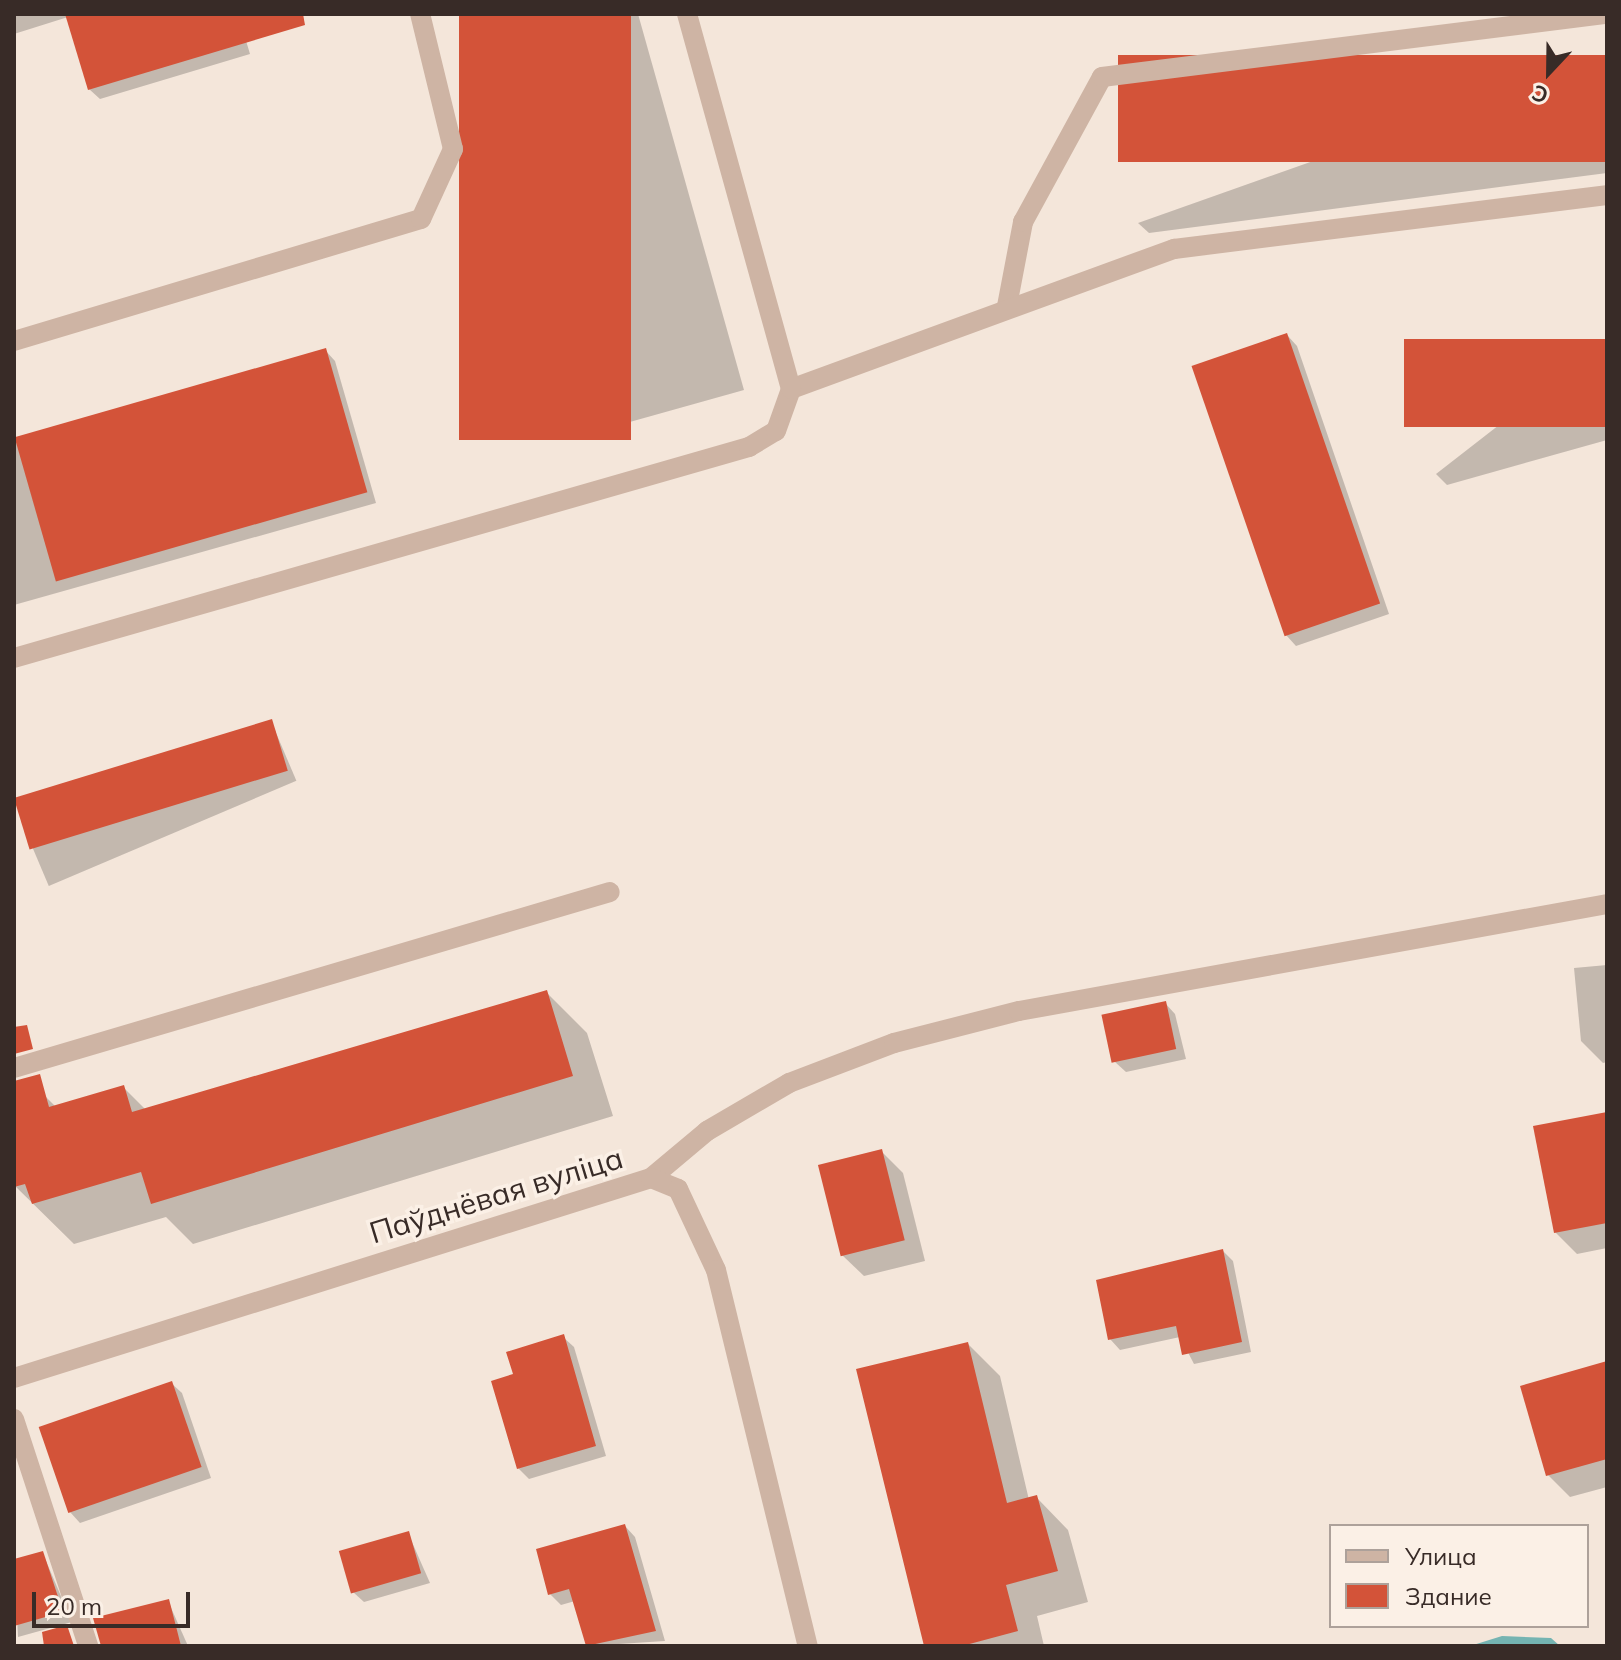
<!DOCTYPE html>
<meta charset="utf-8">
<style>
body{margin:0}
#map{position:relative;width:1621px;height:1660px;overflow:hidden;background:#f4e6da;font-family:Mulish,sans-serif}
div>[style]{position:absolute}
.water>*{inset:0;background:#75b4b2}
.shadow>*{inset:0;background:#0003;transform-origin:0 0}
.building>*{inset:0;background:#d35339;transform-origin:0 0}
.minor>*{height:20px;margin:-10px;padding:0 10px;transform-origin:10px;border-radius:10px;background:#ceb4a4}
span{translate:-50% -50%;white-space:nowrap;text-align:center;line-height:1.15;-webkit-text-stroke:7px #fbf0e6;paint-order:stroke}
.street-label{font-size:30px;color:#382b27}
.frame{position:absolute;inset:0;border:16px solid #382b27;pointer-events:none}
.legend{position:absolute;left:1329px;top:1524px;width:260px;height:104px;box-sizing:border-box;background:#fbf0e6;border:2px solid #ada19a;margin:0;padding:10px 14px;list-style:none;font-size:24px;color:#382b27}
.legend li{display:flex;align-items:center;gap:16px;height:40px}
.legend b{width:40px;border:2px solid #ada19a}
.north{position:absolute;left:1509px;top:32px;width:80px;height:80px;-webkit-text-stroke:6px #fbf0e6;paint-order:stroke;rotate:202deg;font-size:22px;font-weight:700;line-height:32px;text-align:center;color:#382b27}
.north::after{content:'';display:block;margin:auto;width:28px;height:36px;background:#382b27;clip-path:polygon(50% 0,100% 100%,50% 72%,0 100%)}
.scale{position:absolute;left:32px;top:1592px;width:158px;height:36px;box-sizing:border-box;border:4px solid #382b27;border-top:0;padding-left:10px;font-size:24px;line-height:28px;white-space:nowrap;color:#382b27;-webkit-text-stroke:6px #fbf0e6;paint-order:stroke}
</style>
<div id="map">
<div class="water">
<i style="clip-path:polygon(1502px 1636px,1551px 1638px,1560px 1646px,1470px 1646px)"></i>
</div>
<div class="shadow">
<i style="clip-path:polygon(14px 14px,238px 14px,250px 54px,100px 99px,89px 89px,68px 17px,14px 34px)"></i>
<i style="clip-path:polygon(461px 14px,638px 14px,744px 390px,587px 434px,577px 423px)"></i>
<i style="clip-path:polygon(1607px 57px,1607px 173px,1149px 233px,1138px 223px)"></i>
<i style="clip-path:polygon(1287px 335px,1297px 346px,1389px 614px,1296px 646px,1286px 635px)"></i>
<i style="clip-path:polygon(1607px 341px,1607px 440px,1447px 485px,1436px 474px)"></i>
<i style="clip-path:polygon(325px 350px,335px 361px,376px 503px,14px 605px,14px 439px)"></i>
<i style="left:271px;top:721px;width:65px;height:269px;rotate:67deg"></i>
<i style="clip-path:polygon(1607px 965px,1607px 1062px,1603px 1063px,1581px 1041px,1574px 968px)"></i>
<i style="clip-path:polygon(546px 992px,587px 1033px,613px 1116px,193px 1244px,166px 1217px,74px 1244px,15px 1186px,14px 1105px,45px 1096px,56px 1107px,123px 1087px,146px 1110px)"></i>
<i style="clip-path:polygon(1165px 1003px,1175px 1014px,1186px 1059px,1126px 1072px,1115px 1062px)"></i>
<i style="clip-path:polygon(1607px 1114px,1607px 1248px,1577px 1254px,1555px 1232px)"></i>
<i style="clip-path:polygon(881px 1151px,903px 1173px,925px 1261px,864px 1276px,842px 1255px)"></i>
<i style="clip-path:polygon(1223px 1251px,1233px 1261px,1251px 1352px,1194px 1364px,1180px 1337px,1120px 1350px,1110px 1339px)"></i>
<i style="clip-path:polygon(563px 1337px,574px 1347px,606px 1456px,529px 1479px,518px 1468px,515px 1375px)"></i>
<i style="clip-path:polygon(968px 1344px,1000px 1376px,1029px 1500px,1037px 1498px,1068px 1530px,1088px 1602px,1037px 1616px,1044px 1646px,926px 1646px)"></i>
<i style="clip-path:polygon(1607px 1363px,1607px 1487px,1570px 1497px,1548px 1475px)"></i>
<i style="clip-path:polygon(171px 1383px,182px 1393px,211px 1478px,80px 1523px,70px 1512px)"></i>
<i style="clip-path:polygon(625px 1526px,635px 1537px,665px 1641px,588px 1646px,575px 1601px,561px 1605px,550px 1594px)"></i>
<i style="clip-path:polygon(408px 1533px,430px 1583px,364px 1602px,353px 1592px)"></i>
<i style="clip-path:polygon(43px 1554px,72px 1622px,18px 1637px,14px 1561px)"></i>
<i style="clip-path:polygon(168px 1601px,188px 1646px,118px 1646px)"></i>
</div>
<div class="building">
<i style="clip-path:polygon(65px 14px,303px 14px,305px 25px,88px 90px)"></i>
<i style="left:459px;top:14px;width:172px;height:426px"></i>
<i style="left:1607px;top:55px;width:107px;height:489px;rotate:90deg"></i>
<i style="left:1287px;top:333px;width:286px;height:101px;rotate:71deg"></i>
<i style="left:1607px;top:339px;width:88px;height:203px;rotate:90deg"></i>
<i style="left:326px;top:348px;width:150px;height:324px;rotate:74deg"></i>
<i style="left:272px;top:719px;width:54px;height:270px;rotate:73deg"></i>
<i style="clip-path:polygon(547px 990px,573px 1076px,151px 1204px,141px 1172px,32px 1204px,25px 1184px,14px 1187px,14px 1081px,40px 1074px,49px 1107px,124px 1085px,132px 1112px)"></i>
<i style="left:1166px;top:1001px;width:49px;height:66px;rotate:78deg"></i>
<i style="clip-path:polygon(27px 1025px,33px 1049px,14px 1054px,14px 1027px)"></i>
<i style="clip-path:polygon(1607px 1112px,1607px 1223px,1554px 1233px,1533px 1126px)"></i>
<i style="left:882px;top:1149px;width:94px;height:66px;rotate:76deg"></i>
<i style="clip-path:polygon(1223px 1249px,1242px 1342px,1182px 1355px,1176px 1326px,1108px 1340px,1096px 1280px)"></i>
<i style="clip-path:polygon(564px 1334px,596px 1446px,517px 1469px,491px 1381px,513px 1374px,506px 1352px)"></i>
<i style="clip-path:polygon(968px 1342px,1007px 1503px,1037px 1495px,1058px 1571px,1006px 1585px,1018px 1631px,962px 1646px,924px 1646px,856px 1369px)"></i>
<i style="clip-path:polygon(1607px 1361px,1607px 1459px,1546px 1476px,1520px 1386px)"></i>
<i style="left:172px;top:1381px;width:91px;height:141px;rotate:71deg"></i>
<i style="clip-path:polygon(625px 1524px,656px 1631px,586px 1646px,569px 1589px,548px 1595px,536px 1549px)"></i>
<i style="left:409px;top:1531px;width:44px;height:73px;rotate:74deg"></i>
<i style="clip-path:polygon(43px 1551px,63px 1612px,14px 1626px,14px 1559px)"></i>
<i style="clip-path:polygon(169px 1599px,181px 1646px,101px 1646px,93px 1618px)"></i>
<i style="clip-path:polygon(67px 1625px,74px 1646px,44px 1646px,42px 1632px)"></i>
</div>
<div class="minor">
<i style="left:1007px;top:306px;width:86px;rotate:-79.2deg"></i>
<i style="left:1023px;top:222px;width:165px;rotate:-61.4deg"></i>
<i style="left:1102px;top:77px;width:508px;rotate:-7.13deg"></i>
<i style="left:14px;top:341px;width:425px;rotate:-16.7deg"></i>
<i style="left:421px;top:219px;width:77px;rotate:-65.4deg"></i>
<i style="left:453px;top:149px;width:139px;rotate:-103.7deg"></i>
<i style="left:791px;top:389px;width:408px;rotate:-20.1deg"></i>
<i style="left:1174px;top:249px;width:436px;rotate:-7.1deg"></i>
<i style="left:14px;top:658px;width:765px;rotate:-16.02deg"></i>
<i style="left:749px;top:447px;width:31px;rotate:-31deg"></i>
<i style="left:776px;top:431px;width:45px;rotate:-70.3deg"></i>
<i style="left:791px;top:389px;width:389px;rotate:-105.5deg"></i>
<i style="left:14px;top:1068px;width:621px;rotate:-16.45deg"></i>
<i style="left:651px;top:1178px;width:73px;rotate:-40deg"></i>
<i style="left:707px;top:1131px;width:95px;rotate:-30.3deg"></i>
<i style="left:789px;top:1083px;width:112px;rotate:-20.9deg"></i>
<i style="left:894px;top:1043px;width:129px;rotate:-14.4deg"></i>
<i style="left:1019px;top:1011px;width:598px;rotate:-10.31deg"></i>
<i style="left:14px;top:1378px;width:668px;rotate:-17.43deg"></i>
<i style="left:651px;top:1178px;width:29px;rotate:22deg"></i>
<i style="left:678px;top:1189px;width:89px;rotate:64.9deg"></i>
<i style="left:716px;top:1270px;width:387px;rotate:76.3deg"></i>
<i style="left:14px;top:1419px;width:239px;rotate:71.9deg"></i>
</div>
<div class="street-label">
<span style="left:496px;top:1195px;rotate:-17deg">Паўднёвая вуліца</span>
</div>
<div class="frame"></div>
<ul class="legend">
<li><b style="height:10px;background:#ceb4a4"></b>Улица</li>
<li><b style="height:22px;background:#d35339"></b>Здание</li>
</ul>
<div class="north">С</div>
<div class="scale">20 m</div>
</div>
